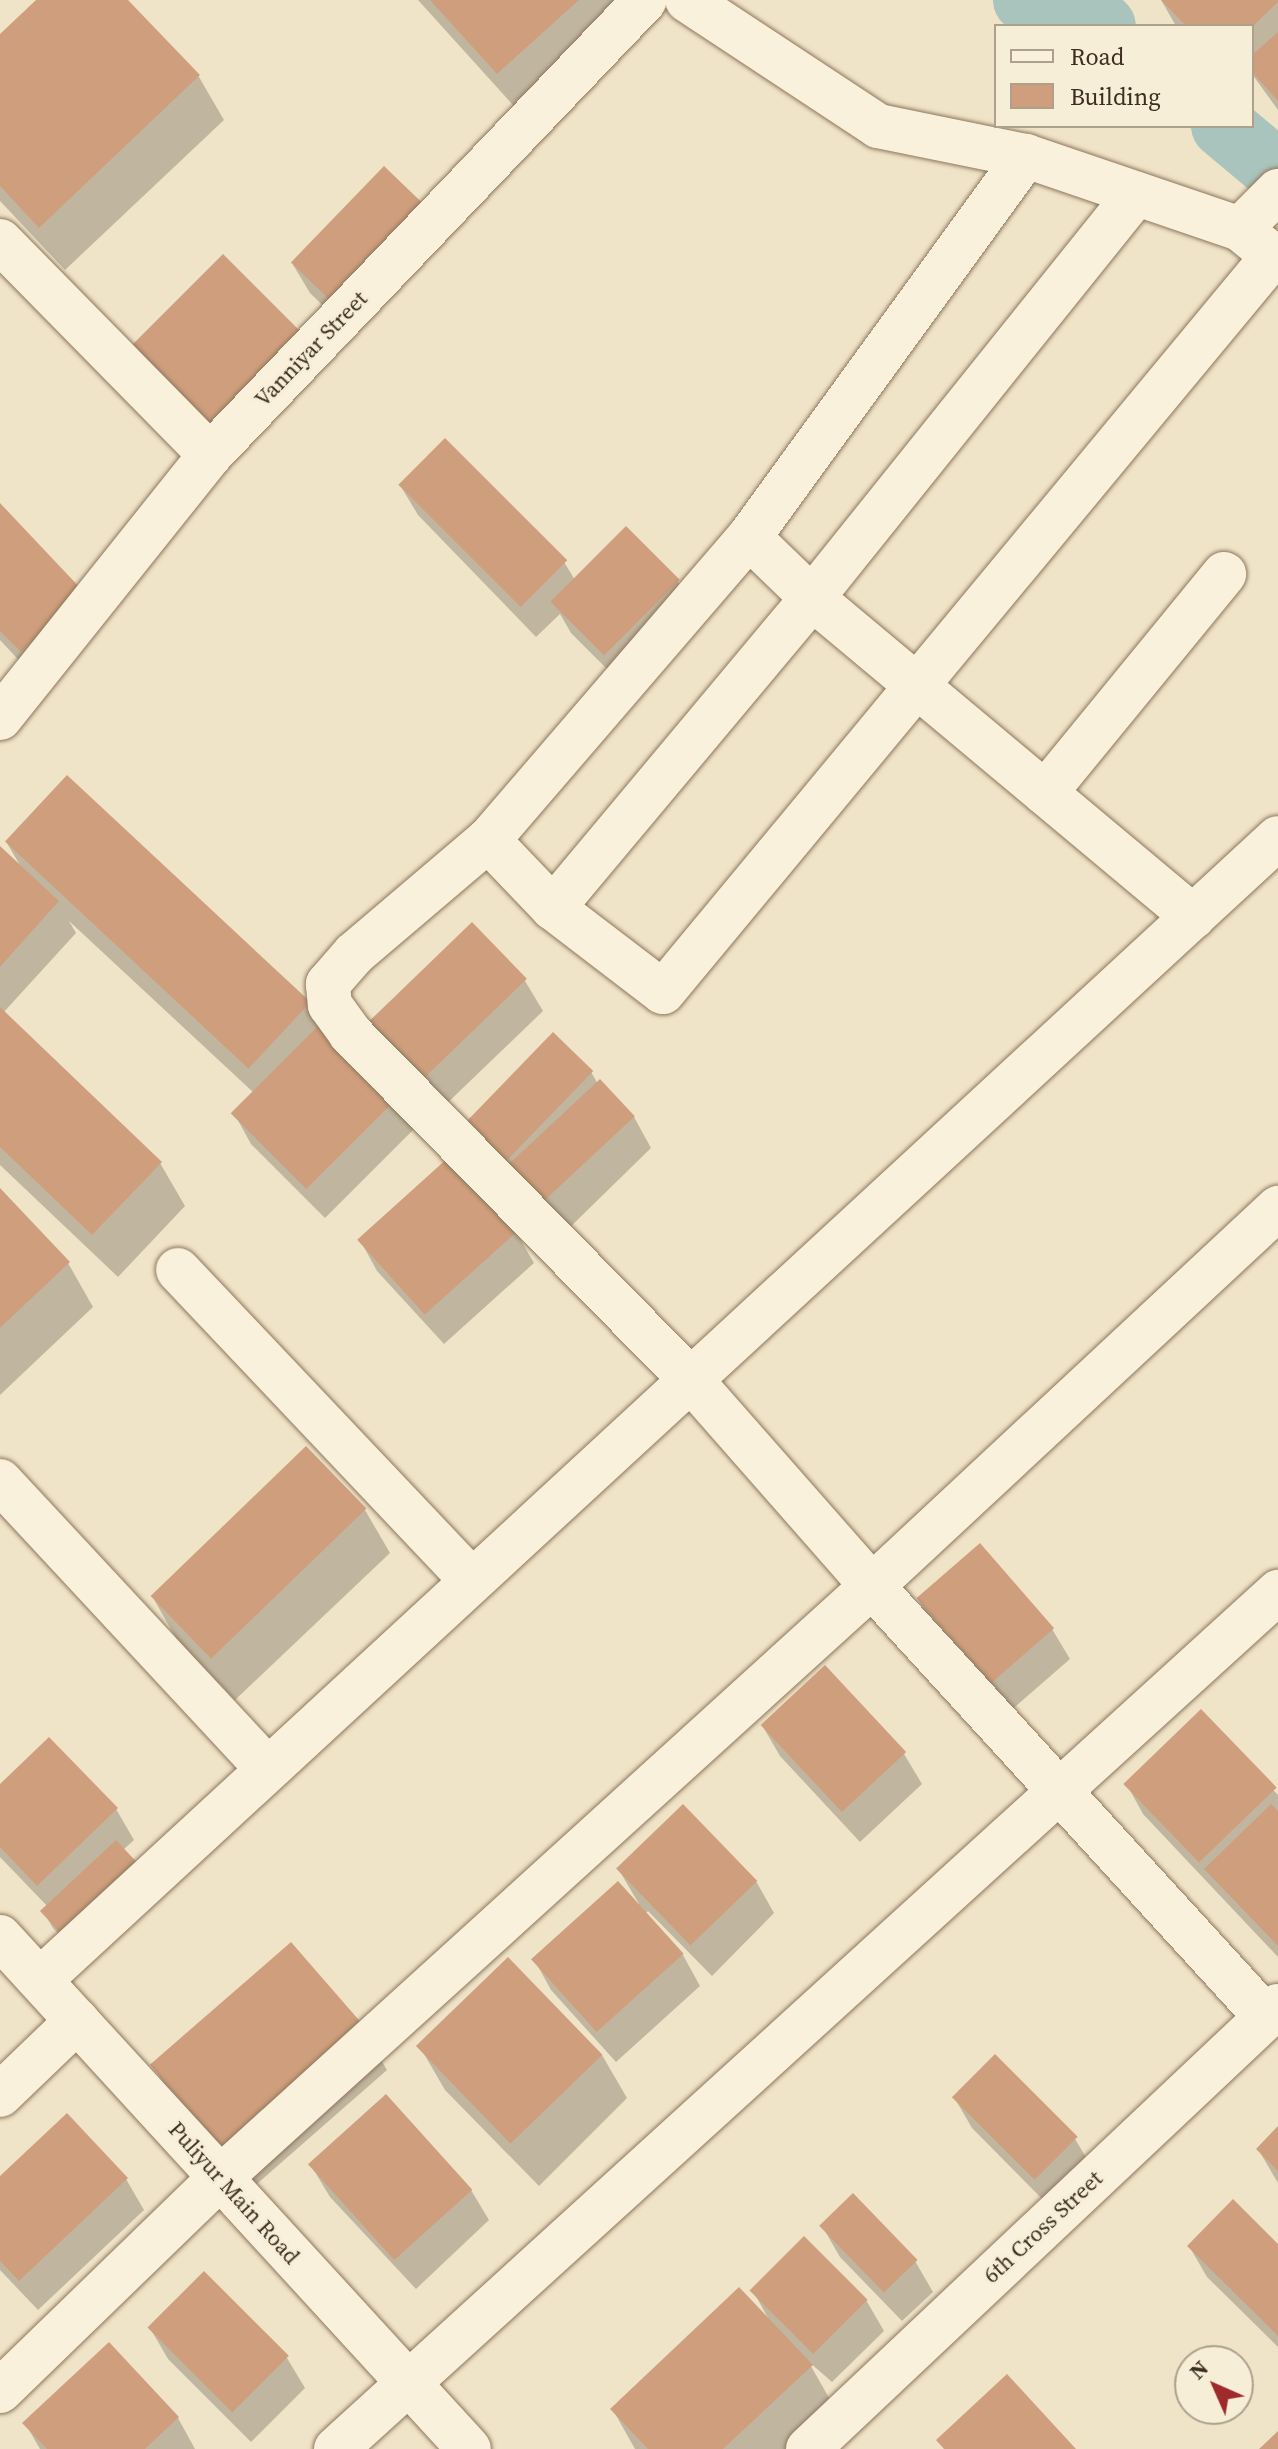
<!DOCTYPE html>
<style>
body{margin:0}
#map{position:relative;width:1278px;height:2449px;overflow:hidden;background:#f0e4c8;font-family:"Source Serif 4",serif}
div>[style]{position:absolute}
.shadow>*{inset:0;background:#0003}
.canal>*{height:64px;margin:-32px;padding:0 32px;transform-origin:32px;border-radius:32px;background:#a9c4bc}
.building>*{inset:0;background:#cf9f7d;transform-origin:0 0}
.roads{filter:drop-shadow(0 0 2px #8d765c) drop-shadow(0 0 2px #8d765c)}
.minor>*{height:44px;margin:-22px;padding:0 22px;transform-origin:22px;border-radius:22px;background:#faf1dc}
span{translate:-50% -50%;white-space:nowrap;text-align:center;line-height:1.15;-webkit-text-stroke:6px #f7eed8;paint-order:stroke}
.street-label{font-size:22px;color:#3d2e20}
.legend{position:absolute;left:994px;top:24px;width:260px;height:104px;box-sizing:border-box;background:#f7eed8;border:2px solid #ada18e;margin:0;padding:10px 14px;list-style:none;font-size:24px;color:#3d2e20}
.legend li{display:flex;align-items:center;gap:16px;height:40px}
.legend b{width:40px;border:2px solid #ada18e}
.north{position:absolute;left:1174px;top:2345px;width:80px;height:80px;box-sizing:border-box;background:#f7eed8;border:2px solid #ada18e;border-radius:50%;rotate:315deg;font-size:22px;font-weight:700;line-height:32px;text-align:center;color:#3d2e20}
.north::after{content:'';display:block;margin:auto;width:28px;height:36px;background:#9e2a2b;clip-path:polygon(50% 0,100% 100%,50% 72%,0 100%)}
</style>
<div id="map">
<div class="shadow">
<i style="clip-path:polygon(39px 0,126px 0,199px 77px,224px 120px,65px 270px,0 201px,0 37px)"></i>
<i style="clip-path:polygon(418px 0,624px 0,523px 116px)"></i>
<i style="clip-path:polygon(1161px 0,1278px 0,1278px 110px,1252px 74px,1252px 26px,1176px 26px)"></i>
<i style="clip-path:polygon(427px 210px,353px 335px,310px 293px,292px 263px)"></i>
<i style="clip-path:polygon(400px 485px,564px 562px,575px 580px,678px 582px,696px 612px,623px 685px,571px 633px,560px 614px,536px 637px,418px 515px)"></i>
<i style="clip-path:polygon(0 509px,82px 593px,39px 682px,0 640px)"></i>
<i style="clip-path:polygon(7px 843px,308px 1004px,415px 1128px,325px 1218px,251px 1144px,234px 1113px,254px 1093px,69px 921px,76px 933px,3px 1013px,160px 1163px,185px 1206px,118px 1277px,0 1165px,0 849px,21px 867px)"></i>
<i style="clip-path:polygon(472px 925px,525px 981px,543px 1011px,440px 1110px,387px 1053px)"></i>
<i style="clip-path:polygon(591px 1072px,598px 1084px,634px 1117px,651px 1148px,561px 1236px,485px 1154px)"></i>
<i style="clip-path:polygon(0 1191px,68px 1263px,93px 1307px,0 1395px)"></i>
<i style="clip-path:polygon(516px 1232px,534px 1263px,444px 1344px,377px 1271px,360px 1240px)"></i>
<i style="clip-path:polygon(365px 1510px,390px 1553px,235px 1700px,177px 1640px,152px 1596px)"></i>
<i style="clip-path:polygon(918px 1599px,1052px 1629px,1070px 1659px,1008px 1713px,936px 1630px)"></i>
<i style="clip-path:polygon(825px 1667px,904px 1754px,922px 1784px,860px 1842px,780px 1756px,762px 1725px)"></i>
<i style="clip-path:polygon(1201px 1712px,1278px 1795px,1278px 1957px,1143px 1814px,1126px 1783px)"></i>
<i style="clip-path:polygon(0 1787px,116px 1809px,134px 1840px,123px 1850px,77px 1953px,53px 1928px,44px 1913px,49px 1908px,0 1857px)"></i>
<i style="clip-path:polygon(683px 1807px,757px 1883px,774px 1913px,712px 1976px,648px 1911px,645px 1914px,683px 1955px,700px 1986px,616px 2062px,551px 1990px,534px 1959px,639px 1904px,619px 1870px)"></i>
<i style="clip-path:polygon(362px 2027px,387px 2070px,250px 2190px,179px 2110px,154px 2067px)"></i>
<i style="clip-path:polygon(420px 2047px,602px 2055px,627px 2098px,539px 2186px,445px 2090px)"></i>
<i style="clip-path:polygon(954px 2097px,1075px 2139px,1093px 2169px,1052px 2209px,972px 2128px)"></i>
<i style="clip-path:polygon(1278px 2129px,1278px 2183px,1258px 2149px)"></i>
<i style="clip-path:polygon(312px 2167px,471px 2190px,489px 2220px,416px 2289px,330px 2197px)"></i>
<i style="clip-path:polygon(0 2179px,126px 2179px,144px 2210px,38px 2310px,0 2270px)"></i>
<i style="clip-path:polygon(822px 2226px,915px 2261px,933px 2292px,902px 2321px,840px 2257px)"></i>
<i style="clip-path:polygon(1189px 2246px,1278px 2247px,1278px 2347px,1207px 2277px)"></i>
<i style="clip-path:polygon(753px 2291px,866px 2300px,884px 2331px,832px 2382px,808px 2361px,836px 2410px,794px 2449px,635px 2449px,613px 2410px,768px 2318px)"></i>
<i style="clip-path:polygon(150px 2328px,287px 2358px,305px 2388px,251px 2442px,168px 2359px)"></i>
<i style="clip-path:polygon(109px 2345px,178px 2418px,195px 2449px,40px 2449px,25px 2423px)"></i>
</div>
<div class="canal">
<i style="left:1025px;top:0;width:83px;rotate:18.2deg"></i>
<i style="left:1223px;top:126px;width:72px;rotate:39.9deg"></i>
</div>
<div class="building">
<i style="clip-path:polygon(36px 0,128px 0,200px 75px,39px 228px,0 186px,0 34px)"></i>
<i style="clip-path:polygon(430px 0,579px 0,497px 74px)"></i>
<i style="clip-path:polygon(1161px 0,1278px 0,1278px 2px,1253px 26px,1186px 26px)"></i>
<i style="clip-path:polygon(1278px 32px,1278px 101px,1252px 72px,1252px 55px)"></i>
<i style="left:384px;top:166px;width:62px;height:134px;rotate:44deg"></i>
<i style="left:223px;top:254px;width:117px;height:129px;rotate:45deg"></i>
<i style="left:445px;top:438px;width:173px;height:66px;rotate:45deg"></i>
<i style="clip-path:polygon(0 503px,84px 592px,21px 652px,0 631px)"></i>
<i style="left:626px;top:526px;width:76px;height:107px;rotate:45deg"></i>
<i style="left:67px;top:775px;width:333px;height:91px;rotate:43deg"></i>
<i style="clip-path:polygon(0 846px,59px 901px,0 967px)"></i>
<i style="left:472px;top:922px;width:79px;height:146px;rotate:46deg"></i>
<i style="clip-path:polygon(0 1007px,162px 1162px,92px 1235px,0 1147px)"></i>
<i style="left:324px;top:1020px;width:107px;height:132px;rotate:45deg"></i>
<i style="left:553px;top:1032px;width:56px;height:127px;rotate:44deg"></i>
<i style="left:600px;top:1079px;width:51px;height:130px;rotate:47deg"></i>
<i style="left:450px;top:1156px;width:101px;height:125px;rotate:48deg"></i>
<i style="clip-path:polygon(0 1188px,70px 1262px,0 1328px)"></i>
<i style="left:306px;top:1446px;width:87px;height:216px;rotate:46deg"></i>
<i style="left:980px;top:1543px;width:113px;height:84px;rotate:49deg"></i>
<i style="left:825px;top:1665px;width:119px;height:88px;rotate:47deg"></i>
<i style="left:1201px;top:1709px;width:109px;height:108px;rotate:46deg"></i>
<i style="clip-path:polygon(49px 1737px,118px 1808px,37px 1886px,0 1847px,0 1784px)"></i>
<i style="left:683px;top:1804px;width:107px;height:93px;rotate:46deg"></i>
<i style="clip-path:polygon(1271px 1804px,1278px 1811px,1278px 1946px,1204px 1869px)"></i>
<i style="left:116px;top:1840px;width:37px;height:104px;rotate:47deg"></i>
<i style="left:618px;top:1881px;width:98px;height:117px;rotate:48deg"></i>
<i style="left:291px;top:1942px;width:111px;height:187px;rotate:49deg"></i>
<i style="left:508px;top:1957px;width:136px;height:128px;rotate:46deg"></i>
<i style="left:995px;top:2054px;width:117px;height:61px;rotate:45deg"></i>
<i style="left:386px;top:2094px;width:129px;height:105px;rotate:48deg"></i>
<i style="clip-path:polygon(67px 2113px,128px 2178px,19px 2281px,0 2261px,0 2176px)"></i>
<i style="clip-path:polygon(1278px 2126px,1278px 2171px,1256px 2149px)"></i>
<i style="left:853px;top:2193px;width:93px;height:47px;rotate:46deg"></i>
<i style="clip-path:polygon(1233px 2199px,1278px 2244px,1278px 2336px,1187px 2246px)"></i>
<i style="left:804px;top:2236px;width:90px;height:77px;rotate:45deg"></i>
<i style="left:204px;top:2271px;width:120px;height:80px;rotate:45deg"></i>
<i style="clip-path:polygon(739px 2287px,813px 2365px,723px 2449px,648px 2449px,610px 2409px)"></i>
<i style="clip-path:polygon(109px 2342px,179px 2417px,145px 2449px,47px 2449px,22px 2423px)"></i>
<i style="clip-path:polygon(1007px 2374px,1076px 2449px,944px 2449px,936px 2440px)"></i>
<i style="clip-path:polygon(1278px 2431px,1278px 2449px,1259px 2449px)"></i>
</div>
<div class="roads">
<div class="minor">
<i style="left:687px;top:0;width:229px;rotate:33.4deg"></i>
<i style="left:878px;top:126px;width:151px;rotate:11.5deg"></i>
<i style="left:1026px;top:156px;width:226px;rotate:18.8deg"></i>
<i style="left:1240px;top:229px;width:49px;rotate:39.2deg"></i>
<i style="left:1026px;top:156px;width:471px;rotate:126deg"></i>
<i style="left:749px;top:537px;width:400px;rotate:130.7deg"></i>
<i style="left:488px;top:840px;width:176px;rotate:139.6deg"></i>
<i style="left:354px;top:954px;width:40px;rotate:131deg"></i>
<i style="left:328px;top:984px;width:21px;rotate:85deg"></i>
<i style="left:330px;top:1005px;width:34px;rotate:54deg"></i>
<i style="left:350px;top:1033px;width:487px;rotate:45.5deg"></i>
<i style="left:691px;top:1380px;width:274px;rotate:48.7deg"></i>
<i style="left:872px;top:1586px;width:584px;rotate:47.57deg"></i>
<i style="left:1240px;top:229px;width:54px;rotate:-45deg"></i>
<i style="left:0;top:241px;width:300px;rotate:45.5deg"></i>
<i style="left:749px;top:537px;width:88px;rotate:44.1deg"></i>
<i style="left:812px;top:598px;width:497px;rotate:39.9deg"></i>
<i style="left:0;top:718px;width:337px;rotate:-51.4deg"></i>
<i style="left:210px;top:455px;width:629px;rotate:-46.29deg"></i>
<i style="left:1045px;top:793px;width:283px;rotate:-50.7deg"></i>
<i style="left:488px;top:840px;width:94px;rotate:46.3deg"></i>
<i style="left:553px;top:908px;width:138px;rotate:37.4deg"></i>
<i style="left:663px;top:992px;width:956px;rotate:-50.35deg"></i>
<i style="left:553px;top:908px;width:404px;rotate:-50.1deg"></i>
<i style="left:812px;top:598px;width:518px;rotate:-51.27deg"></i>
<i style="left:178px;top:1270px;width:427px;rotate:46.6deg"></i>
<i style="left:0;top:1481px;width:392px;rotate:47.1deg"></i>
<i style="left:0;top:1937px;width:694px;rotate:47.51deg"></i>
<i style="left:40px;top:1980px;width:1684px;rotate:-42.69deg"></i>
<i style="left:0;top:2095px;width:107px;rotate:-43.9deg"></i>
<i style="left:0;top:2391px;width:306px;rotate:-44.1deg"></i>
<i style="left:220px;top:2178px;width:881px;rotate:-42.24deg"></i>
<i style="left:872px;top:1586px;width:555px;rotate:-42.95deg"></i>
<i style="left:336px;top:2449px;width:1274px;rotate:-42.29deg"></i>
<i style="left:808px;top:2449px;width:646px;rotate:-43.31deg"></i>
</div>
</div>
<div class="street-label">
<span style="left:311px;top:349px;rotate:-46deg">Vanniyar Street</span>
<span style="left:234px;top:2193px;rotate:48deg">Puliyur Main Road</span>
<span style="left:1043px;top:2227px;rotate:-43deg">6th Cross Street</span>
</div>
<ul class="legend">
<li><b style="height:10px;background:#faf1dc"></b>Road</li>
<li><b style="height:22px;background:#cf9f7d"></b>Building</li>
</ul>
<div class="north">N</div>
</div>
